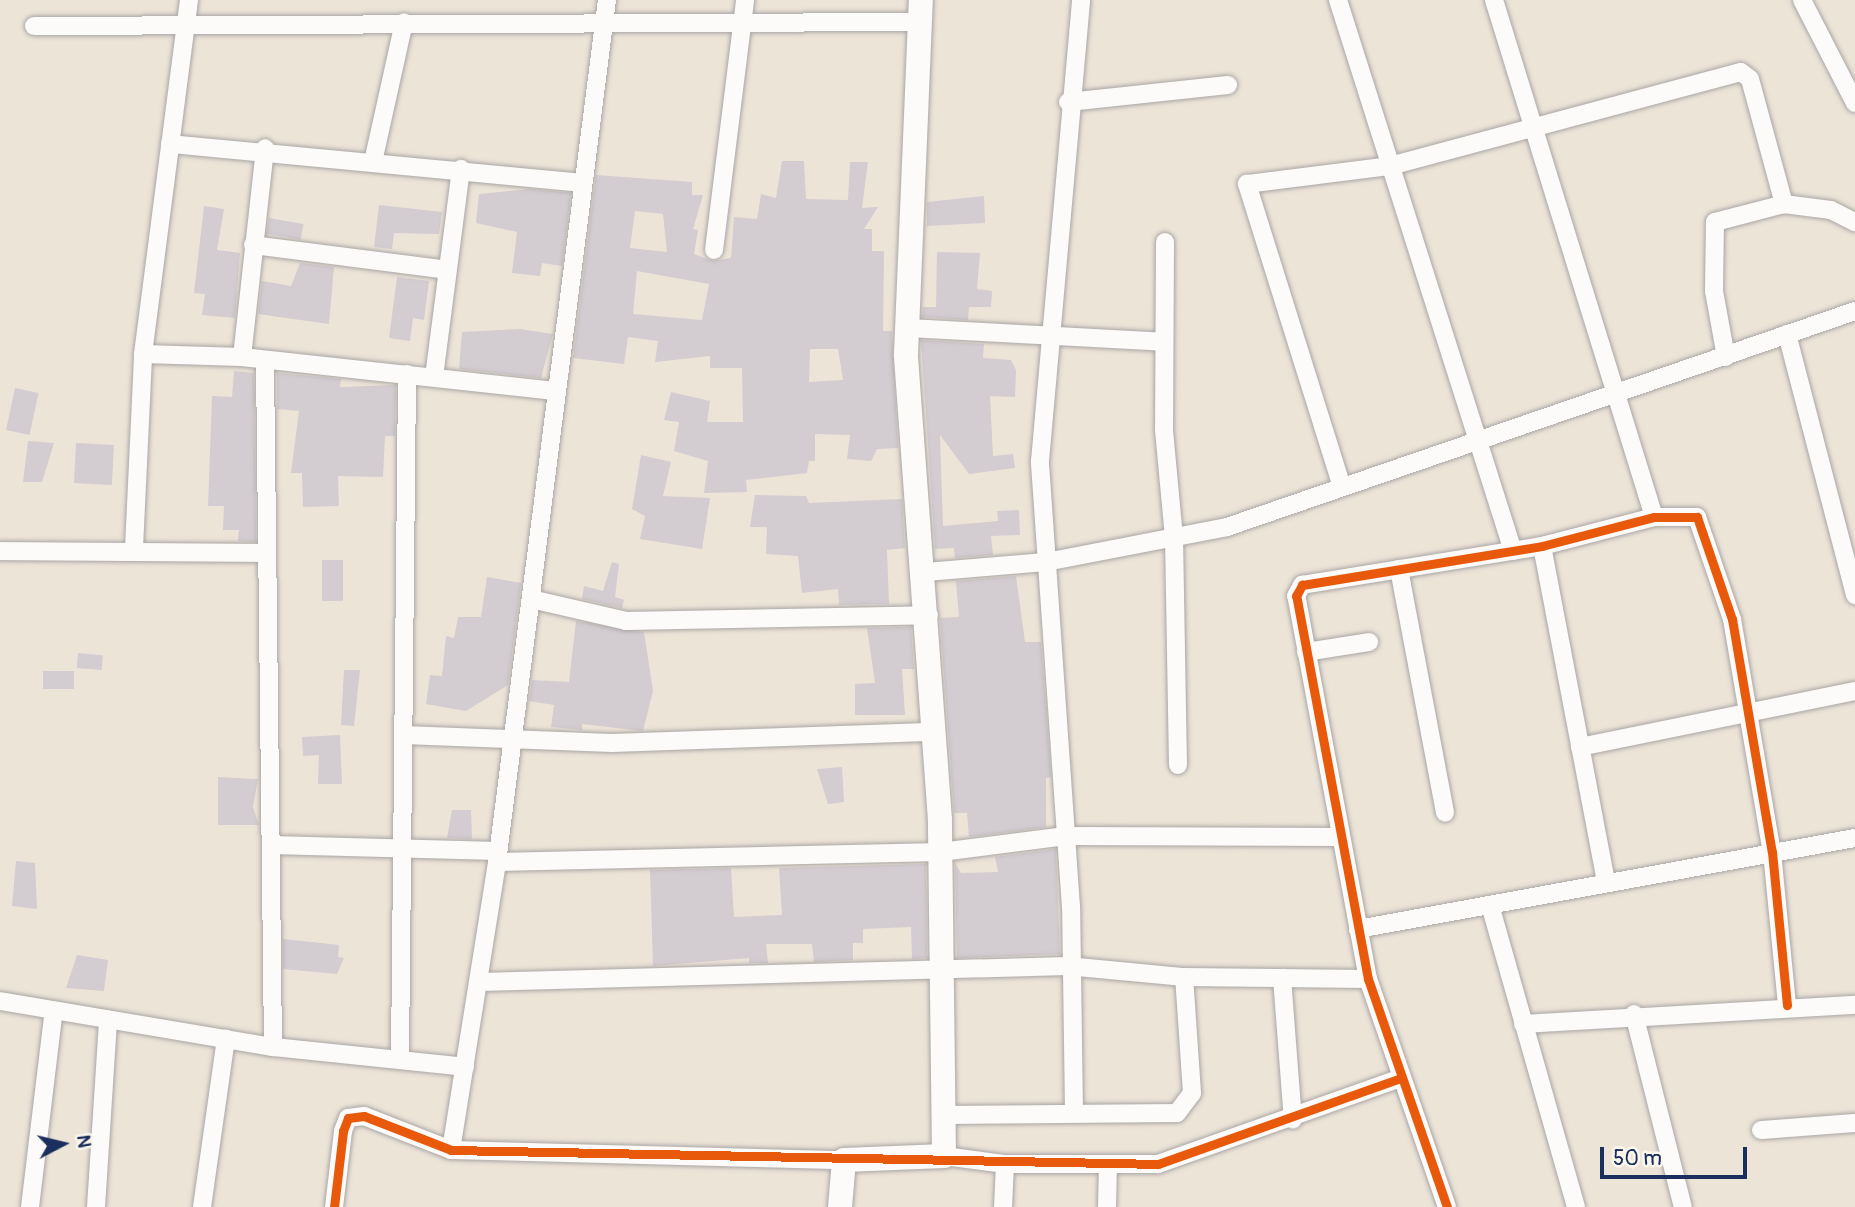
<!DOCTYPE html>
<style>
body{margin:0}
#map{position:relative;width:1855px;height:1207px;overflow:hidden;background:#ede4d8;font-family:Pangolin,sans-serif}
div>[style]{position:absolute}
.building>*{inset:0;background:#d3ccd1;transform-origin:0 0}
.roads{filter:drop-shadow(0 0 2px #a9a6a5) drop-shadow(0 0 2px #a9a6a5)}
.street>*{height:18px;margin:-9px;padding:0 9px;transform-origin:9px;border-radius:9px;background:#fcfbf9}
.secondary>*{height:24px;margin:-12px;padding:0 12px;transform-origin:12px;border-radius:12px;background:#fcfbf9}
.cycleway>*{height:9px;margin:-4.5px;padding:0 4.5px;transform-origin:4.5px;border-radius:4.5px;background:#e8590c}
span{translate:-50% -50%;white-space:nowrap;text-align:center;line-height:1.15;-webkit-text-stroke:6px #fbf7ec;paint-order:stroke}
.north{position:absolute;left:28px;top:1109px;width:70px;height:70px;-webkit-text-stroke:5px #fbf7ec;paint-order:stroke;rotate:83deg;font-size:19px;font-weight:700;line-height:28px;text-align:center;color:#1b2f5e}
.north::after{content:'';display:block;margin:auto;width:24px;height:32px;background:#1b2f5e;clip-path:polygon(50% 0,100% 100%,50% 72%,0 100%)}
.scale{position:absolute;left:1600px;top:1147px;width:147px;height:32px;box-sizing:border-box;border:4px solid #1b2f5e;border-top:0;padding-left:9px;font-size:21px;line-height:24px;white-space:nowrap;color:#1b2f5e;-webkit-text-stroke:5px #fbf7ec;paint-order:stroke}
</style>
<div id="map">
<div class="building">
<i style="clip-path:polygon(evenodd,782px 161px,804px 161px,806px 199px,848px 200px,850px 162px,868px 162px,862px 208px,878px 207px,864px 229px,872px 229px,872px 251px,884px 251px,883px 331px,892px 331px,898px 448px,877px 449px,871px 461px,847px 459px,850px 435px,815px 434px,815px 461px,809px 461px,807px 473px,746px 480px,747px 492px,704px 493px,708px 461px,674px 451px,679px 422px,664px 420px,671px 392px,710px 401px,707px 422px,743px 422px,742px 368px,710px 368px,710px 356px,655px 362px,658px 341px,628px 337px,624px 364px,573px 358px,596px 175px,692px 182px,692px 195px,703px 195px,693px 229px,698px 230px,694px 254px,713px 261px,731px 258px,734px 217px,757px 219px,761px 194px,776px 198px,782px 161px,635px 211px,663px 214px,667px 252px,630px 248px,635px 211px,782px 161px,637px 271px,709px 284px,702px 320px,633px 314px,637px 271px,782px 161px,810px 349px,838px 349px,843px 380px,809px 382px,810px 349px)"></i>
<i style="clip-path:polygon(530px 189px,571px 193px,562px 266px,542px 263px,540px 276px,512px 273px,517px 232px,476px 223px,479px 194px)"></i>
<i style="clip-path:polygon(984px 196px,985px 223px,927px 226px,927px 202px)"></i>
<i style="clip-path:polygon(379px 205px,442px 212px,439px 234px,394px 233px,392px 249px,374px 247px)"></i>
<i style="clip-path:polygon(204px 206px,224px 209px,217px 250px,240px 253px,235px 318px,202px 315px,205px 294px,194px 293px)"></i>
<i style="left:269px;top:218px;width:35px;height:16px;rotate:10deg"></i>
<i style="clip-path:polygon(937px 252px,980px 253px,977px 289px,992px 291px,991px 307px,969px 307px,968px 320px,922px 317px,923px 307px,936px 307px)"></i>
<i style="clip-path:polygon(300px 263px,334px 267px,329px 324px,258px 314px,262px 281px,291px 286px)"></i>
<i style="clip-path:polygon(397px 277px,429px 281px,424px 320px,413px 318px,410px 341px,389px 338px)"></i>
<i style="clip-path:polygon(520px 329px,553px 334px,541px 378px,459px 369px,462px 332px)"></i>
<i style="clip-path:polygon(921px 340px,984px 344px,983px 358px,1011px 360px,1016px 370px,1015px 397px,990px 396px,993px 456px,1013px 454px,1015px 468px,969px 474px,940px 435px,943px 526px,998px 521px,997px 511px,1019px 510px,1020px 535px,991px 536px,993px 555px,955px 558px,954px 548px,935px 549px)"></i>
<i style="clip-path:polygon(234px 371px,254px 373px,256px 542px,238px 541px,239px 530px,223px 530px,224px 506px,208px 506px,212px 396px,232px 397px)"></i>
<i style="clip-path:polygon(277px 373px,341px 379px,340px 387px,396px 385px,395px 436px,385px 436px,383px 477px,338px 476px,339px 506px,303px 507px,302px 473px,291px 473px,299px 411px,277px 409px)"></i>
<i style="left:15px;top:388px;width:24px;height:43px;rotate:12deg"></i>
<i style="clip-path:polygon(28px 441px,54px 443px,42px 482px,23px 482px)"></i>
<i style="left:76px;top:443px;width:38px;height:40px;rotate:3deg"></i>
<i style="clip-path:polygon(641px 455px,671px 462px,663px 496px,710px 498px,702px 549px,640px 539px,645px 516px,632px 509px)"></i>
<i style="clip-path:polygon(755px 495px,806px 496px,809px 503px,902px 499px,905px 548px,887px 550px,889px 604px,839px 605px,838px 589px,802px 593px,798px 556px,766px 554px,767px 527px,750px 527px)"></i>
<i style="left:322px;top:560px;width:21px;height:41px"></i>
<i style="clip-path:polygon(612px 562px,619px 564px,615px 597px,624px 600px,622px 608px,582px 599px,584px 586px,603px 591px)"></i>
<i style="clip-path:polygon(1016px 576px,1025px 642px,1041px 642px,1051px 777px,1046px 778px,1046px 827px,969px 837px,967px 813px,954px 813px,940px 618px,959px 617px,956px 581px)"></i>
<i style="clip-path:polygon(487px 577px,521px 583px,508px 685px,466px 711px,426px 704px,430px 675px,442px 676px,446px 636px,454px 638px,458px 617px,481px 617px)"></i>
<i style="clip-path:polygon(576px 621px,644px 632px,653px 691px,643px 731px,582px 724px,582px 730px,551px 727px,554px 705px,529px 701px,532px 680px,569px 682px)"></i>
<i style="clip-path:polygon(911px 627px,914px 669px,902px 669px,905px 715px,855px 715px,855px 684px,875px 683px,867px 628px)"></i>
<i style="left:78px;top:653px;width:25px;height:15px;rotate:5deg"></i>
<i style="clip-path:polygon(344px 670px,360px 670px,354px 726px,341px 725px)"></i>
<i style="left:74px;top:671px;width:18px;height:31px;rotate:90deg"></i>
<i style="clip-path:polygon(340px 735px,342px 784px,318px 784px,319px 755px,303px 756px,302px 737px)"></i>
<i style="clip-path:polygon(842px 767px,844px 802px,828px 804px,817px 769px)"></i>
<i style="clip-path:polygon(218px 777px,258px 779px,253px 807px,259px 825px,218px 825px)"></i>
<i style="clip-path:polygon(452px 810px,471px 810px,472px 839px,447px 838px)"></i>
<i style="clip-path:polygon(1056px 849px,1060px 954px,957px 958px,955px 863px,961px 873px,998px 872px,995px 857px)"></i>
<i style="clip-path:polygon(16px 861px,35px 863px,37px 909px,12px 906px)"></i>
<i style="clip-path:polygon(926px 864px,927px 958px,912px 959px,911px 927px,863px 929px,863px 943px,853px 943px,853px 960px,814px 962px,812px 944px,766px 944px,768px 963px,749px 963px,749px 958px,653px 966px,650px 870px,731px 868px,734px 917px,782px 915px,779px 868px)"></i>
<i style="clip-path:polygon(283px 939px,339px 945px,338px 957px,344px 958px,337px 974px,283px 969px)"></i>
<i style="clip-path:polygon(77px 955px,108px 960px,104px 991px,66px 988px)"></i>
</div>
<div class="roads">
<div class="street">
<i style="left:1338px;top:0;width:578px;rotate:72.38deg"></i>
<i style="left:1494px;top:0;width:541px;rotate:72.8deg"></i>
<i style="left:1802px;top:0;width:116px;rotate:62.8deg"></i>
<i style="left:34px;top:26px;width:884px;rotate:-0.26deg"></i>
<i style="left:1068px;top:102px;width:161px;rotate:-6.1deg"></i>
<i style="left:170px;top:144px;width:414px;rotate:5.4deg"></i>
<i style="left:373px;top:162px;width:143px;rotate:-77.5deg"></i>
<i style="left:1165px;top:242px;width:188px;rotate:90.3deg"></i>
<i style="left:1164px;top:430px;width:107px;rotate:84.7deg"></i>
<i style="left:1174px;top:537px;width:228px;rotate:89deg"></i>
<i style="left:253px;top:245px;width:196px;rotate:7.3deg"></i>
<i style="left:714px;top:250px;width:252px;rotate:-82.9deg"></i>
<i style="left:908px;top:328px;width:256px;rotate:3.1deg"></i>
<i style="left:1787px;top:334px;width:270px;rotate:75.4deg"></i>
<i style="left:143px;top:354px;width:99px;rotate:1.7deg"></i>
<i style="left:242px;top:357px;width:315px;rotate:6.2deg"></i>
<i style="left:242px;top:357px;width:210px;rotate:-83.7deg"></i>
<i style="left:1726px;top:357px;width:67px;rotate:-100.3deg"></i>
<i style="left:1714px;top:291px;width:69px;rotate:-89.2deg"></i>
<i style="left:1715px;top:222px;width:71px;rotate:-14.6deg"></i>
<i style="left:1784px;top:204px;width:47px;rotate:7.3deg"></i>
<i style="left:1831px;top:210px;width:27px;rotate:27deg"></i>
<i style="left:434px;top:377px;width:210px;rotate:-82.6deg"></i>
<i style="left:1342px;top:487px;width:318px;rotate:-107.4deg"></i>
<i style="left:1247px;top:184px;width:144px;rotate:-7.2deg"></i>
<i style="left:1390px;top:166px;width:363px;rotate:-15deg"></i>
<i style="left:1741px;top:72px;width:11px;rotate:38deg"></i>
<i style="left:1750px;top:79px;width:130px;rotate:74.8deg"></i>
<i style="left:1542px;top:546px;width:343px;rotate:79.2deg"></i>
<i style="left:134px;top:548px;width:194px;rotate:-87.3deg"></i>
<i style="left:143px;top:354px;width:357px;rotate:-82.6deg"></i>
<i style="left:0;top:551px;width:265px;rotate:0.4deg"></i>
<i style="left:1399px;top:569px;width:248px;rotate:79.3deg"></i>
<i style="left:926px;top:572px;width:120px;rotate:-4.8deg"></i>
<i style="left:1046px;top:562px;width:184px;rotate:-10.9deg"></i>
<i style="left:1227px;top:527px;width:664px;rotate:-18.98deg"></i>
<i style="left:531px;top:599px;width:98px;rotate:13deg"></i>
<i style="left:626px;top:621px;width:303px;rotate:-1.1deg"></i>
<i style="left:1306px;top:652px;width:64px;rotate:-9deg"></i>
<i style="left:404px;top:735px;width:208px;rotate:2.2deg"></i>
<i style="left:612px;top:743px;width:323px;rotate:-2deg"></i>
<i style="left:1580px;top:747px;width:281px;rotate:-11.5deg"></i>
<i style="left:271px;top:845px;width:227px;rotate:1.5deg"></i>
<i style="left:497px;top:862px;width:444px;rotate:-1.3deg"></i>
<i style="left:941px;top:852px;width:126px;rotate:-7.3deg"></i>
<i style="left:1066px;top:836px;width:273px;rotate:0.2deg"></i>
<i style="left:1490px;top:905px;width:314px;rotate:74.1deg"></i>
<i style="left:1358px;top:929px;width:505px;rotate:-10.38deg"></i>
<i style="left:1282px;top:978px;width:142px;rotate:85.6deg"></i>
<i style="left:480px;top:982px;width:587px;rotate:-1.56deg"></i>
<i style="left:1067px;top:966px;width:118px;rotate:5.4deg"></i>
<i style="left:1184px;top:977px;width:184px;rotate:0.6deg"></i>
<i style="left:0;top:1001px;width:277px;rotate:9.6deg"></i>
<i style="left:273px;top:1047px;width:686px;rotate:-90.67deg"></i>
<i style="left:1634px;top:1014px;width:199px;rotate:75.8deg"></i>
<i style="left:1523px;top:1024px;width:333px;rotate:-3.3deg"></i>
<i style="left:273px;top:1047px;width:193px;rotate:5.9deg"></i>
<i style="left:400px;top:1057px;width:683px;rotate:-89.41deg"></i>
<i style="left:1074px;top:1113px;width:206px;rotate:-90.8deg"></i>
<i style="left:1071px;top:907px;width:447px;rotate:-94deg"></i>
<i style="left:1040px;top:461px;width:463px;rotate:-84.9deg"></i>
<i style="left:944px;top:1115px;width:233px;rotate:-0.5deg"></i>
<i style="left:1177px;top:1113px;width:25px;rotate:-53deg"></i>
<i style="left:1192px;top:1093px;width:116px;rotate:-93.9deg"></i>
<i style="left:1761px;top:1130px;width:94px;rotate:-4.3deg"></i>
<i style="left:451px;top:1150px;width:292px;rotate:-80.9deg"></i>
<i style="left:497px;top:862px;width:869px;rotate:-82.73deg"></i>
<i style="left:944px;top:1156px;width:62px;rotate:7.5deg"></i>
<i style="left:1005px;top:1164px;width:153px"></i>
<i style="left:1158px;top:1164px;width:255px;rotate:-19.5deg"></i>
<i style="left:30px;top:1207px;width:198px;rotate:-83.1deg"></i>
<i style="left:96px;top:1207px;width:188px;rotate:-86.3deg"></i>
<i style="left:202px;top:1207px;width:170px;rotate:-81.9deg"></i>
<i style="left:334px;top:1207px;width:77px;rotate:-83.2deg"></i>
<i style="left:343px;top:1131px;width:14px;rotate:-69deg"></i>
<i style="left:348px;top:1118px;width:16px;rotate:-7deg"></i>
<i style="left:364px;top:1116px;width:93px;rotate:21.3deg"></i>
<i style="left:451px;top:1150px;width:393px;rotate:1.5deg"></i>
<i style="left:1003px;top:1207px;width:43px;rotate:-87.3deg"></i>
<i style="left:1107px;top:1207px;width:43px;rotate:-88.7deg"></i>
<i style="left:1447px;top:1207px;width:241px;rotate:-109.1deg"></i>
<i style="left:1368px;top:979px;width:390px;rotate:-100.6deg"></i>
<i style="left:1296px;top:596px;width:13px;rotate:-61deg"></i>
<i style="left:1302px;top:585px;width:243px;rotate:-9.2deg"></i>
<i style="left:1542px;top:546px;width:116px;rotate:-14.5deg"></i>
<i style="left:1654px;top:517px;width:43px"></i>
<i style="left:1697px;top:517px;width:108px;rotate:71.1deg"></i>
<i style="left:1732px;top:619px;width:236px;rotate:80.3deg"></i>
<i style="left:1772px;top:852px;width:154px;rotate:84.4deg"></i>
</div>
<div class="secondary">
<i style="left:840px;top:1207px;width:47px;rotate:-85.1deg"></i>
<i style="left:844px;top:1160px;width:100px;rotate:-2.3deg"></i>
<i style="left:944px;top:1156px;width:336px;rotate:-90.7deg"></i>
<i style="left:940px;top:820px;width:467px;rotate:-94.2deg"></i>
<i style="left:906px;top:354px;width:354px;rotate:-87.6deg"></i>
</div>
</div>
<div class="cycleway">
<i style="left:334px;top:1207px;width:77px;rotate:-83.2deg"></i>
<i style="left:343px;top:1131px;width:14px;rotate:-69deg"></i>
<i style="left:348px;top:1118px;width:16px;rotate:-7deg"></i>
<i style="left:364px;top:1116px;width:93px;rotate:21.3deg"></i>
<i style="left:451px;top:1150px;width:707px;rotate:1.13deg"></i>
<i style="left:1158px;top:1164px;width:255px;rotate:-19.5deg"></i>
<i style="left:1447px;top:1207px;width:241px;rotate:-109.1deg"></i>
<i style="left:1368px;top:979px;width:390px;rotate:-100.6deg"></i>
<i style="left:1296px;top:596px;width:13px;rotate:-61deg"></i>
<i style="left:1302px;top:585px;width:243px;rotate:-9.2deg"></i>
<i style="left:1542px;top:546px;width:116px;rotate:-14.5deg"></i>
<i style="left:1654px;top:517px;width:43px"></i>
<i style="left:1697px;top:517px;width:108px;rotate:71.1deg"></i>
<i style="left:1732px;top:619px;width:236px;rotate:80.3deg"></i>
<i style="left:1772px;top:852px;width:154px;rotate:84.4deg"></i>
</div>
<div class="north">N</div>
<div class="scale">50 m</div>
</div>
